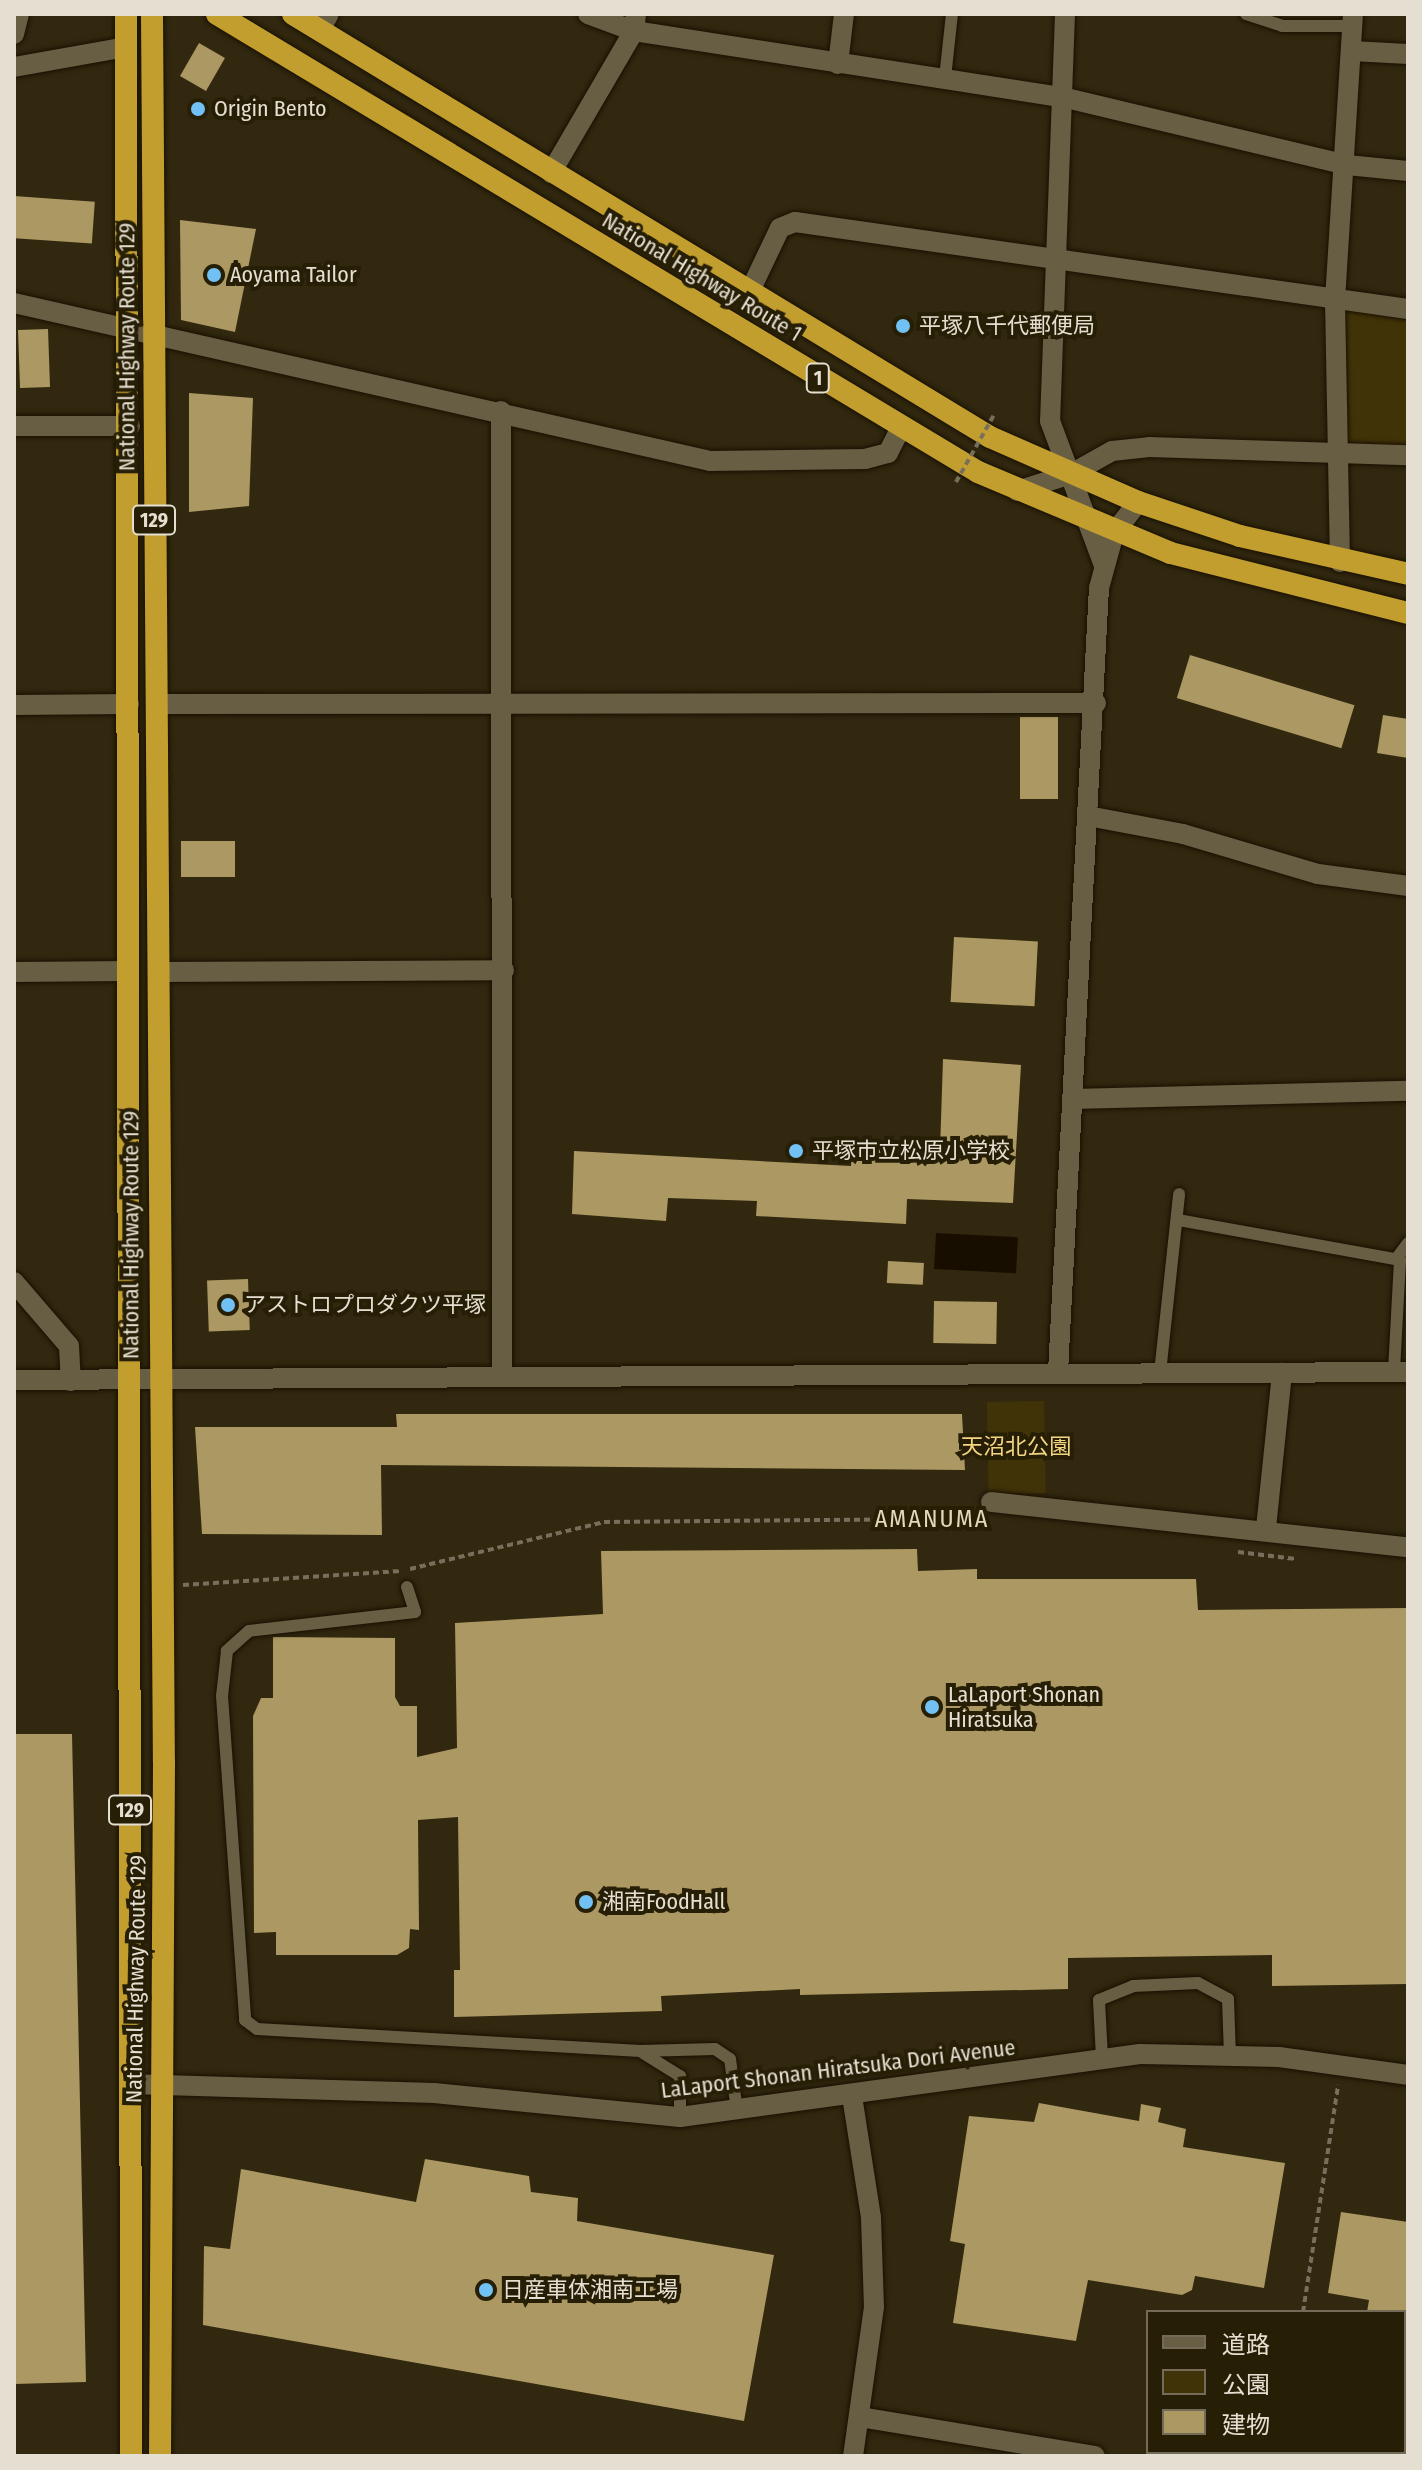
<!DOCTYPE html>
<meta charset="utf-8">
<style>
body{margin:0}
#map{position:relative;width:1422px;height:2470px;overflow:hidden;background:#31280f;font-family:"Fira Sans Condensed","Noto Sans JP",sans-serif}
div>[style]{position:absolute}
.green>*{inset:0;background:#413308;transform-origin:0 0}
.water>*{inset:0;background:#180e00;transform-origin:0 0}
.building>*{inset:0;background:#ac9862;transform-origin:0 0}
.path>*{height:4px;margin-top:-2px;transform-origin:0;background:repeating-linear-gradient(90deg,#776f5b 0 6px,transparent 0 10px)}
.roads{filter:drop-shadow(0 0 2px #191000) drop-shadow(0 0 2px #191000)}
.service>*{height:12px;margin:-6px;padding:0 6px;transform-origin:6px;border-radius:6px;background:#685e44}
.minor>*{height:20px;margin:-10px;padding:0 10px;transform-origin:10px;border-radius:10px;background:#685e44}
.tertiary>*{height:20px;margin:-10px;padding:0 10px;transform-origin:10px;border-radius:10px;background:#685e44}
.trunk>*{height:22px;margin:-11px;padding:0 11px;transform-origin:11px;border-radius:11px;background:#c29e2e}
.path-bridge>*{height:4px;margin-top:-2px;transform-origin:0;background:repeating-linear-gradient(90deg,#776f5b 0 6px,transparent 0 10px)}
.dots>*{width:22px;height:22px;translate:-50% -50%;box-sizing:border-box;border:4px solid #271e06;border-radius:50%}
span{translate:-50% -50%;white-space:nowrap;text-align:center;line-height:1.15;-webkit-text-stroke:8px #271e06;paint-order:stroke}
.shield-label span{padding:2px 6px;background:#271e06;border:2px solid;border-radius:6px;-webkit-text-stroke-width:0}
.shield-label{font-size:20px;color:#e5dfd1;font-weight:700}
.poi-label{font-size:22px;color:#e5dfd1}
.left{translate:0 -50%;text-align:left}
.street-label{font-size:22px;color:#e5dfd1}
.park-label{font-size:22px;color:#f2d483}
.neighbourhood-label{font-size:24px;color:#e3d8ba;letter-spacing:2px}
.frame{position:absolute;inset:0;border:16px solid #e5dfd1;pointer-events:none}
.legend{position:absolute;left:1146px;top:2310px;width:260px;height:144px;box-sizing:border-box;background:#271e06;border:2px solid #736b57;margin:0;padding:10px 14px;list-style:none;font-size:24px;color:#e5dfd1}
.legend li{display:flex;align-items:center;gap:16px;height:40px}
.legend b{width:40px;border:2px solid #736b57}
</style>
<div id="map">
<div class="green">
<i style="clip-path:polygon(1335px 300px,1408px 313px,1408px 455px,1339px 454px)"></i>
<i style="left:1044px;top:1401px;width:92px;height:57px;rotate:89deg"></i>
</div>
<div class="water">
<i style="left:936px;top:1233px;width:82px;height:36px;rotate:3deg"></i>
</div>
<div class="building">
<i style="left:199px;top:43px;width:30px;height:38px;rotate:30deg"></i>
<i style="left:14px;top:196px;width:81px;height:42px;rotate:4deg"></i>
<i style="clip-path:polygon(180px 220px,256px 229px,235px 332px,181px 320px)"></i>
<i style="left:48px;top:329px;width:58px;height:30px;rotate:88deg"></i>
<i style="clip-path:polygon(189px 393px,253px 398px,249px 506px,189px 512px)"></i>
<i style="left:1190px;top:655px;width:172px;height:45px;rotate:17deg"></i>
<i style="clip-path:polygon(1383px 715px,1408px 719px,1408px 758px,1377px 753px)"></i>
<i style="left:1058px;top:717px;width:82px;height:38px;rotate:90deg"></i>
<i style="left:181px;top:841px;width:54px;height:36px"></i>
<i style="left:954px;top:937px;width:84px;height:65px;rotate:3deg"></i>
<i style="clip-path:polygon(943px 1059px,1021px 1065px,1013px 1203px,907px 1199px,906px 1224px,756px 1216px,757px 1201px,668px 1198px,666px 1221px,572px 1214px,574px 1151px,851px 1166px,852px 1142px,940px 1150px)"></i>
<i style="left:888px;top:1261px;width:36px;height:22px;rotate:3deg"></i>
<i style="left:248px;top:1279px;width:51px;height:41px;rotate:88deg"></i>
<i style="left:934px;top:1301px;width:63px;height:42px;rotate:1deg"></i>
<i style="clip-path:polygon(396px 1414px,962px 1414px,965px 1470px,381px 1465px,382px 1535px,202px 1534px,195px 1427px,397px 1427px)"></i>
<i style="clip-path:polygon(917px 1549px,918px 1571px,977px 1569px,977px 1579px,1196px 1579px,1198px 1610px,1408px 1608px,1408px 1984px,1272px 1986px,1272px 1955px,1068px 1958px,1068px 1989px,800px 1995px,800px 1989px,661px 1996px,662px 2011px,454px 2017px,454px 1970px,460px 1970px,458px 1817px,418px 1820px,419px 1930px,410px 1929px,409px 1948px,397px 1955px,276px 1955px,276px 1932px,254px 1933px,253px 1716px,261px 1698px,273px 1698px,273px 1637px,395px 1638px,395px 1697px,400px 1706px,417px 1706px,417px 1757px,457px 1748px,455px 1623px,603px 1614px,601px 1551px)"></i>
<i style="clip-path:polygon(14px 1734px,72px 1734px,86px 2382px,14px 2384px)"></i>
<i style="clip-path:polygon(1039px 2103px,1139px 2121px,1141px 2104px,1161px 2108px,1158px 2122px,1186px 2129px,1183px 2147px,1285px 2163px,1264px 2288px,1195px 2276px,1192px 2290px,1182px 2295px,1088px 2280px,1076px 2341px,953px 2323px,965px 2244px,950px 2241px,969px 2116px,1034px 2122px)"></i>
<i style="clip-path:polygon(425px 2159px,529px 2176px,531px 2192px,578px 2198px,577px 2221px,774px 2255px,744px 2421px,203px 2325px,204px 2246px,230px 2249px,241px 2169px,416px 2202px)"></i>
<i style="clip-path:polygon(1341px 2212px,1408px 2222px,1408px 2312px,1367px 2312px,1369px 2300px,1328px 2293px)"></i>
</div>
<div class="path">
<i style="left:1238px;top:1552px;width:58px;rotate:6.9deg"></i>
<i style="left:410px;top:1569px;width:200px;rotate:-13.6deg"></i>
<i style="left:604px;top:1522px;width:375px;rotate:-0.5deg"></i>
<i style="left:183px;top:1585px;width:218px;rotate:-3.7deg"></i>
<i style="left:1303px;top:2312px;width:230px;rotate:-81.2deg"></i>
<i style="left:1280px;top:2456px;width:4px;rotate:-76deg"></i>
</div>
<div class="roads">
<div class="service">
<i style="left:1246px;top:14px;width:38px;rotate:18deg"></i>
<i style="left:1282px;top:26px;width:71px"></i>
<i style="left:945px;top:78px;width:64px;rotate:-83.8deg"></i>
<i style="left:1178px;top:1220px;width:226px;rotate:10.2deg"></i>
<i style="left:1400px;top:1260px;width:112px;rotate:93.1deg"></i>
<i style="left:1396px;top:1259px;width:20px;rotate:-53deg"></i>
<i style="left:1160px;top:1373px;width:180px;rotate:-83.9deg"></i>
<i style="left:407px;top:1587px;width:26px;rotate:72deg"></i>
<i style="left:415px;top:1612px;width:167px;rotate:173.5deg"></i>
<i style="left:249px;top:1631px;width:30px;rotate:138deg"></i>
<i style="left:227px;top:1651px;width:45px;rotate:96.3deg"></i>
<i style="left:222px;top:1696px;width:325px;rotate:85.9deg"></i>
<i style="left:245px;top:2020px;width:15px;rotate:37deg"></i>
<i style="left:257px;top:2029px;width:384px;rotate:3.3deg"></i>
<i style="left:640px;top:2051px;width:75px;rotate:-1.5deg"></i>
<i style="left:715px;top:2049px;width:18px;rotate:34deg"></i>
<i style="left:730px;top:2059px;width:52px;rotate:82.3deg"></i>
<i style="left:643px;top:2053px;width:44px;rotate:31.9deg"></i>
<i style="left:680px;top:2076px;width:41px;rotate:90deg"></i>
<i style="left:1102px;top:2058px;width:58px;rotate:-93deg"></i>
<i style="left:1099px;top:2000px;width:37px;rotate:-22deg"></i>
<i style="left:1133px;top:1986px;width:65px;rotate:-2.6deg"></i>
<i style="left:1198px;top:1983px;width:34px;rotate:28deg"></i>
<i style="left:1228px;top:1999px;width:56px;rotate:88deg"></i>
</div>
<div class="minor">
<i style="left:588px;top:14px;width:49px;rotate:20.3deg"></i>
<i style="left:320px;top:30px;width:18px;rotate:-61deg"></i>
<i style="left:14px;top:34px;width:21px;rotate:-76deg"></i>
<i style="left:1352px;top:51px;width:56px;rotate:3.1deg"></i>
<i style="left:838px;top:64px;width:50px;rotate:-83.2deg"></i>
<i style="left:14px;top:67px;width:114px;rotate:-10.1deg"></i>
<i style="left:551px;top:173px;width:164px;rotate:-59.7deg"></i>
<i style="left:634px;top:31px;width:17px;rotate:-83deg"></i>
<i style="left:748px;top:295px;width:74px;rotate:-64.5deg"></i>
<i style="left:780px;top:228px;width:16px;rotate:-22deg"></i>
<i style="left:795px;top:222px;width:619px;rotate:8.08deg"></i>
<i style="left:14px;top:303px;width:714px;rotate:12.79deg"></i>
<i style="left:710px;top:461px;width:155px;rotate:-0.7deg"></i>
<i style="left:865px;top:459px;width:24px;rotate:-15deg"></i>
<i style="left:888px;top:453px;width:28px;rotate:-63deg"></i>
<i style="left:501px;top:411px;width:962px;rotate:89.94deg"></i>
<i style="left:14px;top:426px;width:116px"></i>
<i style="left:1071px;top:474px;width:47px;rotate:-29.3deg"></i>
<i style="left:1112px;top:451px;width:37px;rotate:-6deg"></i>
<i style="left:1149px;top:447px;width:259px;rotate:1.8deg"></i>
<i style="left:1340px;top:562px;width:262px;rotate:-91.1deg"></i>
<i style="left:1335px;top:300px;width:287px;rotate:-86.4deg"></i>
<i style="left:157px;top:704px;width:939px;rotate:-0.06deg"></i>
<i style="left:14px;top:705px;width:115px;rotate:-0.5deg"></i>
<i style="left:1088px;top:816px;width:97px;rotate:10.7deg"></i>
<i style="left:1183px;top:834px;width:141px;rotate:16.5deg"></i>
<i style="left:1318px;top:874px;width:91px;rotate:7.6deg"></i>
<i style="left:14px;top:972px;width:114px;rotate:-0.5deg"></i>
<i style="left:159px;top:972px;width:345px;rotate:-0.3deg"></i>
<i style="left:1072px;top:1099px;width:336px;rotate:-1.4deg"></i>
<i style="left:14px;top:1282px;width:84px;rotate:49.3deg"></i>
<i style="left:69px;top:1346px;width:35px;rotate:87deg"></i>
<i style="left:991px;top:1502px;width:419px;rotate:6.2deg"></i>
<i style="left:1266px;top:1528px;width:156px;rotate:-84.1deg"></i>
<i style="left:860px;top:2417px;width:238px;rotate:9.4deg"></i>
</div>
<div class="tertiary">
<i style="left:1065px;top:14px;width:407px;rotate:92.1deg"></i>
<i style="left:1050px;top:421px;width:152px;rotate:69.5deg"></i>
<i style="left:634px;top:31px;width:433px;rotate:8.8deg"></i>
<i style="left:1062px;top:97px;width:293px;rotate:13.4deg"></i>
<i style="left:1347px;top:165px;width:61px;rotate:5.6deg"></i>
<i style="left:1017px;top:491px;width:57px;rotate:-17.5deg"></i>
<i style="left:1058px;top:1372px;width:785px;rotate:-87.01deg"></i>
<i style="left:1099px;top:588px;width:57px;rotate:-74.7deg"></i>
<i style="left:1114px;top:533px;width:39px;rotate:-52deg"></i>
<i style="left:14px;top:1380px;width:1394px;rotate:-0.33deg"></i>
<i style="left:129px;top:2084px;width:305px;rotate:1.7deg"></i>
<i style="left:434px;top:2093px;width:247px;rotate:5.6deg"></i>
<i style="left:680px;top:2117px;width:464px;rotate:-7.8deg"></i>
<i style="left:1140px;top:2054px;width:139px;rotate:1.2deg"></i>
<i style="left:1279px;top:2057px;width:130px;rotate:7.9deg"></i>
<i style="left:852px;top:2096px;width:123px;rotate:81.1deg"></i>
<i style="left:871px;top:2218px;width:89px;rotate:88.1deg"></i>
<i style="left:874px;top:2307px;width:150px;rotate:98deg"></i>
</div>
<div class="trunk">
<i style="left:126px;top:14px;width:2442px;rotate:89.88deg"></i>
<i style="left:152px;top:14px;width:1748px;rotate:89.61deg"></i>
<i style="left:164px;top:1762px;width:694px;rotate:90.33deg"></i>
<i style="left:217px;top:14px;width:888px;rotate:31.04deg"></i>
<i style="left:978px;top:472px;width:209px;rotate:22.8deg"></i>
<i style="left:1171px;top:553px;width:244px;rotate:14.2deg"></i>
<i style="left:293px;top:14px;width:815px;rotate:31.25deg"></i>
<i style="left:990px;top:437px;width:162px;rotate:23.7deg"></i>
<i style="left:1138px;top:502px;width:108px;rotate:18.4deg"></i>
<i style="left:1240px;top:536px;width:172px;rotate:12.7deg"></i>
</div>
</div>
<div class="path-bridge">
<i style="left:956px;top:482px;width:79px;rotate:-60.5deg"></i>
</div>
<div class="dots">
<i style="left:198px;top:109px;background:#72c1f5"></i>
<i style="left:214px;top:275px;background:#72c1f5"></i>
<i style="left:903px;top:326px;background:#72c1f5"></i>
<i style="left:796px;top:1151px;background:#72c1f5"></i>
<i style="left:228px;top:1305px;background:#72c1f5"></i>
<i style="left:932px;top:1707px;background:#72c1f5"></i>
<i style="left:586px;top:1902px;background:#72c1f5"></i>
<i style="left:486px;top:2290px;background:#72c1f5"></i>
</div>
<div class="shield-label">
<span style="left:818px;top:378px">1</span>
<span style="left:154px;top:520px">129</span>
<span style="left:130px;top:1810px">129</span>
</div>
<div class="poi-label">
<span class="left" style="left:214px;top:109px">Origin Bento</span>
<span class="left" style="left:230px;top:275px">Aoyama Tailor</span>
<span class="left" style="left:919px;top:326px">平塚八千代郵便局</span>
<span class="left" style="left:812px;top:1151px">平塚市立松原小学校</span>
<span class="left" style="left:244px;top:1305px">アストロプロダクツ平塚</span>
<span class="left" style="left:948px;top:1707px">LaLaport Shonan<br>Hiratsuka</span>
<span class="left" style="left:602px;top:1902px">湘南FoodHall</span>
<span class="left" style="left:502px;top:2290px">日産車体湘南工場</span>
</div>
<div class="street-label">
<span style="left:702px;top:277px;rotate:31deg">National Highway Route 1</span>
<span style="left:127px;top:347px;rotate:-90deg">National Highway Route 129</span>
<span style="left:131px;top:1235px;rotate:-90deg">National Highway Route 129</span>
<span style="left:136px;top:1979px;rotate:-89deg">National Highway Route 129</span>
<span style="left:838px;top:2069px;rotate:-7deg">LaLaport Shonan Hiratsuka Dori Avenue</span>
</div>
<div class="park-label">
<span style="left:1016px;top:1447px">天沼北公園</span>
</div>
<div class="neighbourhood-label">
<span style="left:932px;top:1520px">AMANUMA</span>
</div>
<div class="frame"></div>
<ul class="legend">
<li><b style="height:10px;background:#685e44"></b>道路</li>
<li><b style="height:22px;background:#413308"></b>公園</li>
<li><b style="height:22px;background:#ac9862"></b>建物</li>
</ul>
</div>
